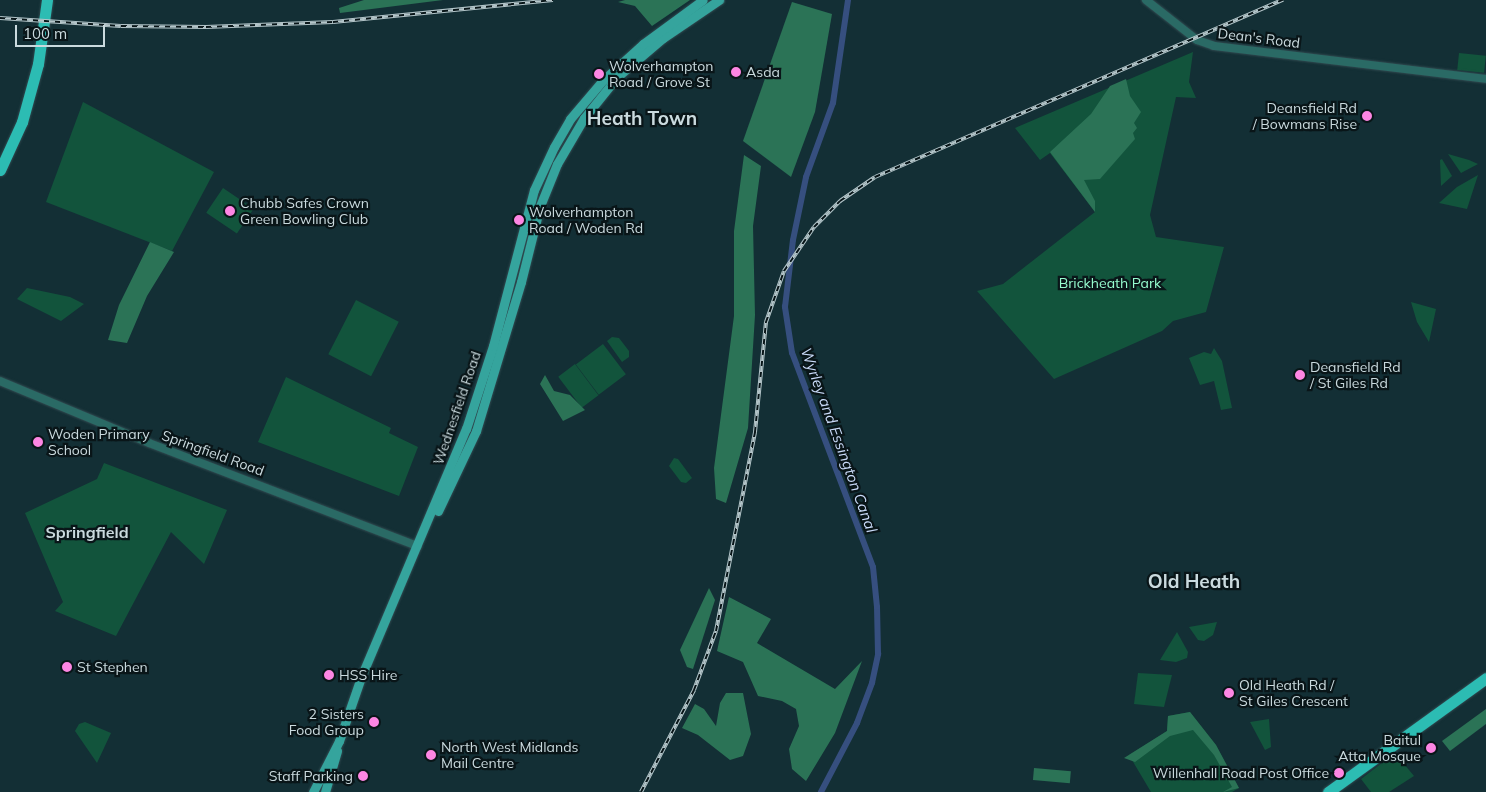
<!DOCTYPE html>
<style>
body{margin:0}
#map{position:relative;width:1486px;height:792px;overflow:hidden;background:#132f35;font-family:Mulish,sans-serif}
div>[style]{position:absolute}
.green>*{inset:0;background:#12543c;transform-origin:0 0}
.forest>*{inset:0;background:#2b7356;transform-origin:0 0}
.canal>*{height:6px;margin:-3px;padding:0 3px;transform-origin:3px;border-radius:3px;background:#364f7f}
.roads{filter:drop-shadow(0 0 1px #304a50) drop-shadow(0 0 1px #304a50)}
.minor>*{height:8px;margin:-4px;padding:0 4px;transform-origin:4px;border-radius:4px;background:#2a6a65}
.major>*{height:9px;margin:-4.5px;padding:0 4.5px;transform-origin:4.5px;border-radius:4.5px;background:#35a49d}
.highway>*{height:11px;margin:-5.5px;padding:0 5.5px;transform-origin:5.5px;border-radius:5.5px;background:#2cbcb3}
.rail>*{height:4px;margin-top:-2px;transform-origin:0;background:repeating-linear-gradient(90deg,#091518 0 5.5px,#b4c5c9 0 11px);box-sizing:border-box;border-block:1px solid #b4c5c9}
.dots>*{width:14px;height:14px;translate:-50% -50%;box-sizing:border-box;border:2px solid #091518;border-radius:50%}
span{translate:-50% -50%;white-space:nowrap;text-align:center;line-height:1.15;-webkit-text-stroke:4.5px #091518;paint-order:stroke}
.street-label{font-size:14px;color:#cadade}
.poi-label{font-size:14px;color:#cadade}
.left{translate:0 -50%;text-align:left}
.right{translate:-100% -50%;text-align:right}
.park-label{font-size:14px;color:#96fccf}
.water-label{font-size:15px;color:#c9daf8;font-style:italic}
.quarter-label{font-size:16px;color:#cadade;font-weight:700}
.district-label{font-size:19px;color:#cadade;font-weight:700}
.scale{position:absolute;left:15px;top:25px;width:90px;height:22px;box-sizing:border-box;border:2px solid #cadade;border-top:0;padding-left:6px;font-size:15px;line-height:18px;white-space:nowrap;color:#cadade;-webkit-text-stroke:4px #091518;paint-order:stroke}
</style>
<div id="map">
<div class="green">
<i style="clip-path:polygon(1193px 52px,1189px 82px,1196px 98px,1176px 97px,1150px 215px,1156px 237px,1224px 247px,1206px 312px,1173px 321px,1162px 331px,1054px 379px,977px 291px,1003px 284px,1095px 212px,1050px 153px,1040px 160px,1015px 128px)"></i>
<i style="left:1459px;top:53px;width:27px;height:17px;rotate:6deg"></i>
<i style="clip-path:polygon(83px 102px,214px 172px,172px 251px,46px 202px)"></i>
<i style="clip-path:polygon(1448px 154px,1469px 160px,1478px 164px,1461px 173px)"></i>
<i style="clip-path:polygon(1442px 159px,1452px 176px,1441px 186px,1440px 160px)"></i>
<i style="clip-path:polygon(1478px 175px,1467px 209px,1439px 203px,1457px 187px)"></i>
<i style="left:223px;top:188px;width:37px;height:30px;rotate:34deg"></i>
<i style="clip-path:polygon(27px 288px,70px 297px,84px 304px,61px 321px,17px 299px)"></i>
<i style="left:356px;top:300px;width:48px;height:61px;rotate:27deg"></i>
<i style="clip-path:polygon(1411px 302px,1436px 309px,1429px 342px,1417px 322px)"></i>
<i style="clip-path:polygon(612px 337px,619px 338px,629px 351px,629px 357px,622px 362px,607px 341px)"></i>
<i style="left:603px;top:344px;width:38px;height:34px;rotate:53deg"></i>
<i style="clip-path:polygon(1214px 348px,1222px 361px,1232px 408px,1221px 410px,1214px 381px,1200px 385px,1189px 358px,1204px 352px,1211px 354px)"></i>
<i style="left:575px;top:364px;width:39px;height:21px;rotate:53deg"></i>
<i style="clip-path:polygon(286px 377px,391px 428px,389px 433px,418px 447px,399px 496px,258px 442px)"></i>
<i style="clip-path:polygon(674px 458px,678px 459px,692px 478px,686px 483px,681px 482px,669px 466px)"></i>
<i style="clip-path:polygon(104px 463px,227px 510px,204px 564px,171px 532px,116px 636px,55px 611px,63px 602px,25px 513px,97px 479px)"></i>
<i style="clip-path:polygon(1217px 622px,1213px 635px,1204px 641px,1198px 640px,1189px 627px)"></i>
<i style="clip-path:polygon(1177px 632px,1188px 652px,1187px 658px,1176px 662px,1160px 660px)"></i>
<i style="clip-path:polygon(1138px 673px,1172px 675px,1164px 707px,1134px 704px)"></i>
<i style="clip-path:polygon(1190px 712px,1216px 745px,1239px 788px,1232px 792px,1151px 792px,1129px 755px,1167px 731px,1168px 716px)"></i>
<i style="clip-path:polygon(1269px 719px,1271px 747px,1265px 750px,1250px 722px)"></i>
<i style="clip-path:polygon(85px 722px,111px 733px,97px 763px,75px 731px,79px 724px)"></i>
<i style="clip-path:polygon(1395px 753px,1414px 776px,1389px 792px,1371px 792px,1361px 779px)"></i>
</div>
<div class="forest">
<i style="clip-path:polygon(364px 0,443px 0,340px 13px,339px 8px)"></i>
<i style="clip-path:polygon(625px 0,690px 0,652px 26px,635px 6px,618px 2px)"></i>
<i style="clip-path:polygon(792px 2px,832px 14px,815px 112px,791px 177px,743px 141px)"></i>
<i style="clip-path:polygon(1126px 79px,1130px 96px,1141px 112px,1134px 123px,1137px 128px,1133px 133px,1135px 139px,1100px 179px,1084px 180px,1095px 201px,1095px 212px,1050px 152px,1091px 114px,1110px 86px)"></i>
<i style="clip-path:polygon(744px 155px,761px 166px,753px 226px,755px 315px,748px 428px,726px 503px,716px 499px,714px 468px,734px 316px,734px 231px)"></i>
<i style="clip-path:polygon(150px 242px,174px 252px,147px 296px,127px 343px,108px 340px,119px 305px)"></i>
<i style="clip-path:polygon(545px 375px,554px 391px,570px 395px,585px 410px,563px 421px,540px 384px)"></i>
<i style="clip-path:polygon(709px 588px,715px 600px,693px 669px,687px 667px,680px 650px)"></i>
<i style="clip-path:polygon(729px 597px,771px 619px,757px 643px,835px 689px,862px 661px,835px 733px,806px 781px,792px 769px,789px 749px,799px 726px,796px 709px,782px 701px,758px 696px,743px 662px,717px 651px)"></i>
<i style="clip-path:polygon(726px 693px,743px 693px,751px 734px,743px 756px,730px 760px,698px 735px,682px 728px,695px 704px,704px 709px,716px 726px,720px 703px)"></i>
<i style="clip-path:polygon(1486px 709px,1486px 724px,1450px 751px,1442px 741px)"></i>
<i style="clip-path:polygon(1190px 712px,1216px 745px,1239px 788px,1223px 792px,1232px 787px,1214px 755px,1193px 730px,1170px 736px,1135px 762px,1124px 758px,1167px 731px,1168px 716px)"></i>
<i style="left:1034px;top:768px;width:37px;height:12px;rotate:5deg"></i>
</div>
<div class="canal">
<i style="left:821px;top:792px;width:78px;rotate:-62.4deg"></i>
<i style="left:857px;top:723px;width:43px;rotate:-69.4deg"></i>
<i style="left:872px;top:683px;width:30px;rotate:-78deg"></i>
<i style="left:878px;top:654px;width:47px;rotate:-91.2deg"></i>
<i style="left:877px;top:607px;width:40px;rotate:-95.7deg"></i>
<i style="left:873px;top:567px;width:229px;rotate:-110.7deg"></i>
<i style="left:792px;top:353px;width:47px;rotate:-98.7deg"></i>
<i style="left:785px;top:307px;width:67px;rotate:-83.2deg"></i>
<i style="left:793px;top:240px;width:64px;rotate:-78.3deg"></i>
<i style="left:806px;top:177px;width:79px;rotate:-70deg"></i>
<i style="left:833px;top:103px;width:104px;rotate:-81.7deg"></i>
</div>
<div class="roads">
<div class="minor">
<i style="left:1146px;top:0;width:65px;rotate:38.1deg"></i>
<i style="left:1197px;top:40px;width:18px;rotate:19deg"></i>
<i style="left:1214px;top:46px;width:274px;rotate:6.9deg"></i>
<i style="left:0;top:381px;width:161px;rotate:22.6deg"></i>
<i style="left:149px;top:443px;width:288px;rotate:21deg"></i>
</div>
<div class="major">
<i style="left:438px;top:511px;width:89px;rotate:-64.6deg"></i>
<i style="left:476px;top:431px;width:156px;rotate:-73.2deg"></i>
<i style="left:521px;top:282px;width:78px;rotate:-76deg"></i>
<i style="left:540px;top:206px;width:45px;rotate:-68deg"></i>
<i style="left:557px;top:164px;width:53px;rotate:-59.6deg"></i>
<i style="left:584px;top:118px;width:53px;rotate:-51.2deg"></i>
<i style="left:617px;top:77px;width:60px;rotate:-40.3deg"></i>
<i style="left:663px;top:38px;width:68px;rotate:-34.2deg"></i>
<i style="left:313px;top:792px;width:57px;rotate:-63deg"></i>
<i style="left:339px;top:741px;width:68px;rotate:-71deg"></i>
<i style="left:361px;top:677px;width:269px;rotate:-67.1deg"></i>
<i style="left:466px;top:429px;width:87px;rotate:-72deg"></i>
<i style="left:493px;top:346px;width:161px;rotate:-75.3deg"></i>
<i style="left:534px;top:190px;width:47px;rotate:-65.1deg"></i>
<i style="left:554px;top:147px;width:32px;rotate:-60deg"></i>
<i style="left:570px;top:119px;width:51px;rotate:-49.8deg"></i>
<i style="left:603px;top:80px;width:54px;rotate:-42deg"></i>
<i style="left:643px;top:44px;width:74px;rotate:-36.3deg"></i>
<i style="left:325px;top:792px;width:43px;rotate:-73.7deg"></i>
</div>
<div class="highway">
<i style="left:0;top:170px;width:53px;rotate:-65.4deg"></i>
<i style="left:22px;top:122px;width:60px;rotate:-74.6deg"></i>
<i style="left:38px;top:64px;width:65px;rotate:-82deg"></i>
<i style="left:1328px;top:792px;width:195px;rotate:-35.8deg"></i>
</div>
</div>
<div class="rail">
<i style="left:0;top:18px;width:121px;rotate:3.8deg"></i>
<i style="left:121px;top:26px;width:85px;rotate:0.7deg"></i>
<i style="left:206px;top:27px;width:127px;rotate:-2.3deg"></i>
<i style="left:333px;top:22px;width:221px;rotate:-5.7deg"></i>
<i style="left:641px;top:792px;width:115px;rotate:-62.5deg"></i>
<i style="left:694px;top:690px;width:63px;rotate:-69.6deg"></i>
<i style="left:716px;top:631px;width:203px;rotate:-78.9deg"></i>
<i style="left:755px;top:432px;width:111px;rotate:-84.3deg"></i>
<i style="left:766px;top:322px;width:54px;rotate:-70.6deg"></i>
<i style="left:784px;top:271px;width:53px;rotate:-55.7deg"></i>
<i style="left:814px;top:227px;width:37px;rotate:-45deg"></i>
<i style="left:840px;top:201px;width:42px;rotate:-34.4deg"></i>
<i style="left:875px;top:177px;width:445px;rotate:-23.5deg"></i>
</div>
<div class="dots">
<i style="left:736px;top:72px;background:#fd86e3"></i>
<i style="left:599px;top:74px;background:#fd86e3"></i>
<i style="left:1367px;top:116px;background:#fd86e3"></i>
<i style="left:230px;top:211px;background:#fd86e3"></i>
<i style="left:519px;top:220px;background:#fd86e3"></i>
<i style="left:1300px;top:375px;background:#fd86e3"></i>
<i style="left:38px;top:442px;background:#fd86e3"></i>
<i style="left:67px;top:667px;background:#fd86e3"></i>
<i style="left:329px;top:675px;background:#fd86e3"></i>
<i style="left:1229px;top:693px;background:#fd86e3"></i>
<i style="left:374px;top:722px;background:#fd86e3"></i>
<i style="left:1431px;top:748px;background:#fd86e3"></i>
<i style="left:431px;top:755px;background:#fd86e3"></i>
<i style="left:1339px;top:773px;background:#fd86e3"></i>
<i style="left:363px;top:776px;background:#fd86e3"></i>
</div>
<div class="street-label">
<span style="left:1259px;top:38px;rotate:7deg">Dean's Road</span>
<span style="left:457px;top:408px;rotate:-71deg">Wednesfield Road</span>
<span style="left:213px;top:453px;rotate:20deg">Springfield Road</span>
</div>
<div class="poi-label">
<span class="left" style="left:609px;top:74px">Wolverhampton<br>Road / Grove St</span>
<span class="left" style="left:746px;top:72px">Asda</span>
<span class="right" style="left:1357px;top:116px">Deansfield Rd<br>/ Bowmans Rise</span>
<span class="left" style="left:240px;top:211px">Chubb Safes Crown<br>Green Bowling Club</span>
<span class="left" style="left:529px;top:220px">Wolverhampton<br>Road / Woden Rd</span>
<span class="left" style="left:1310px;top:375px">Deansfield Rd<br>/ St Giles Rd</span>
<span class="left" style="left:48px;top:442px">Woden Primary<br>School</span>
<span class="left" style="left:77px;top:667px">St Stephen</span>
<span class="left" style="left:339px;top:675px">HSS Hire</span>
<span class="left" style="left:1239px;top:693px">Old Heath Rd /<br>St Giles Crescent</span>
<span class="right" style="left:364px;top:722px">2 Sisters<br>Food Group</span>
<span class="right" style="left:1421px;top:748px">Baitul<br>Atta Mosque</span>
<span class="left" style="left:441px;top:755px">North West Midlands<br>Mail Centre</span>
<span class="right" style="left:1329px;top:773px">Willenhall Road Post Office</span>
<span class="right" style="left:353px;top:776px">Staff Parking</span>
</div>
<div class="park-label">
<span style="left:1110px;top:283px">Brickheath Park</span>
</div>
<div class="water-label">
<span style="left:839px;top:440px;rotate:70deg">Wyrley and Essington Canal</span>
</div>
<div class="quarter-label">
<span style="left:87px;top:532px">Springfield</span>
</div>
<div class="district-label">
<span style="left:642px;top:119px">Heath Town</span>
<span style="left:1194px;top:582px">Old Heath</span>
</div>
<div class="scale">100 m</div>
</div>
